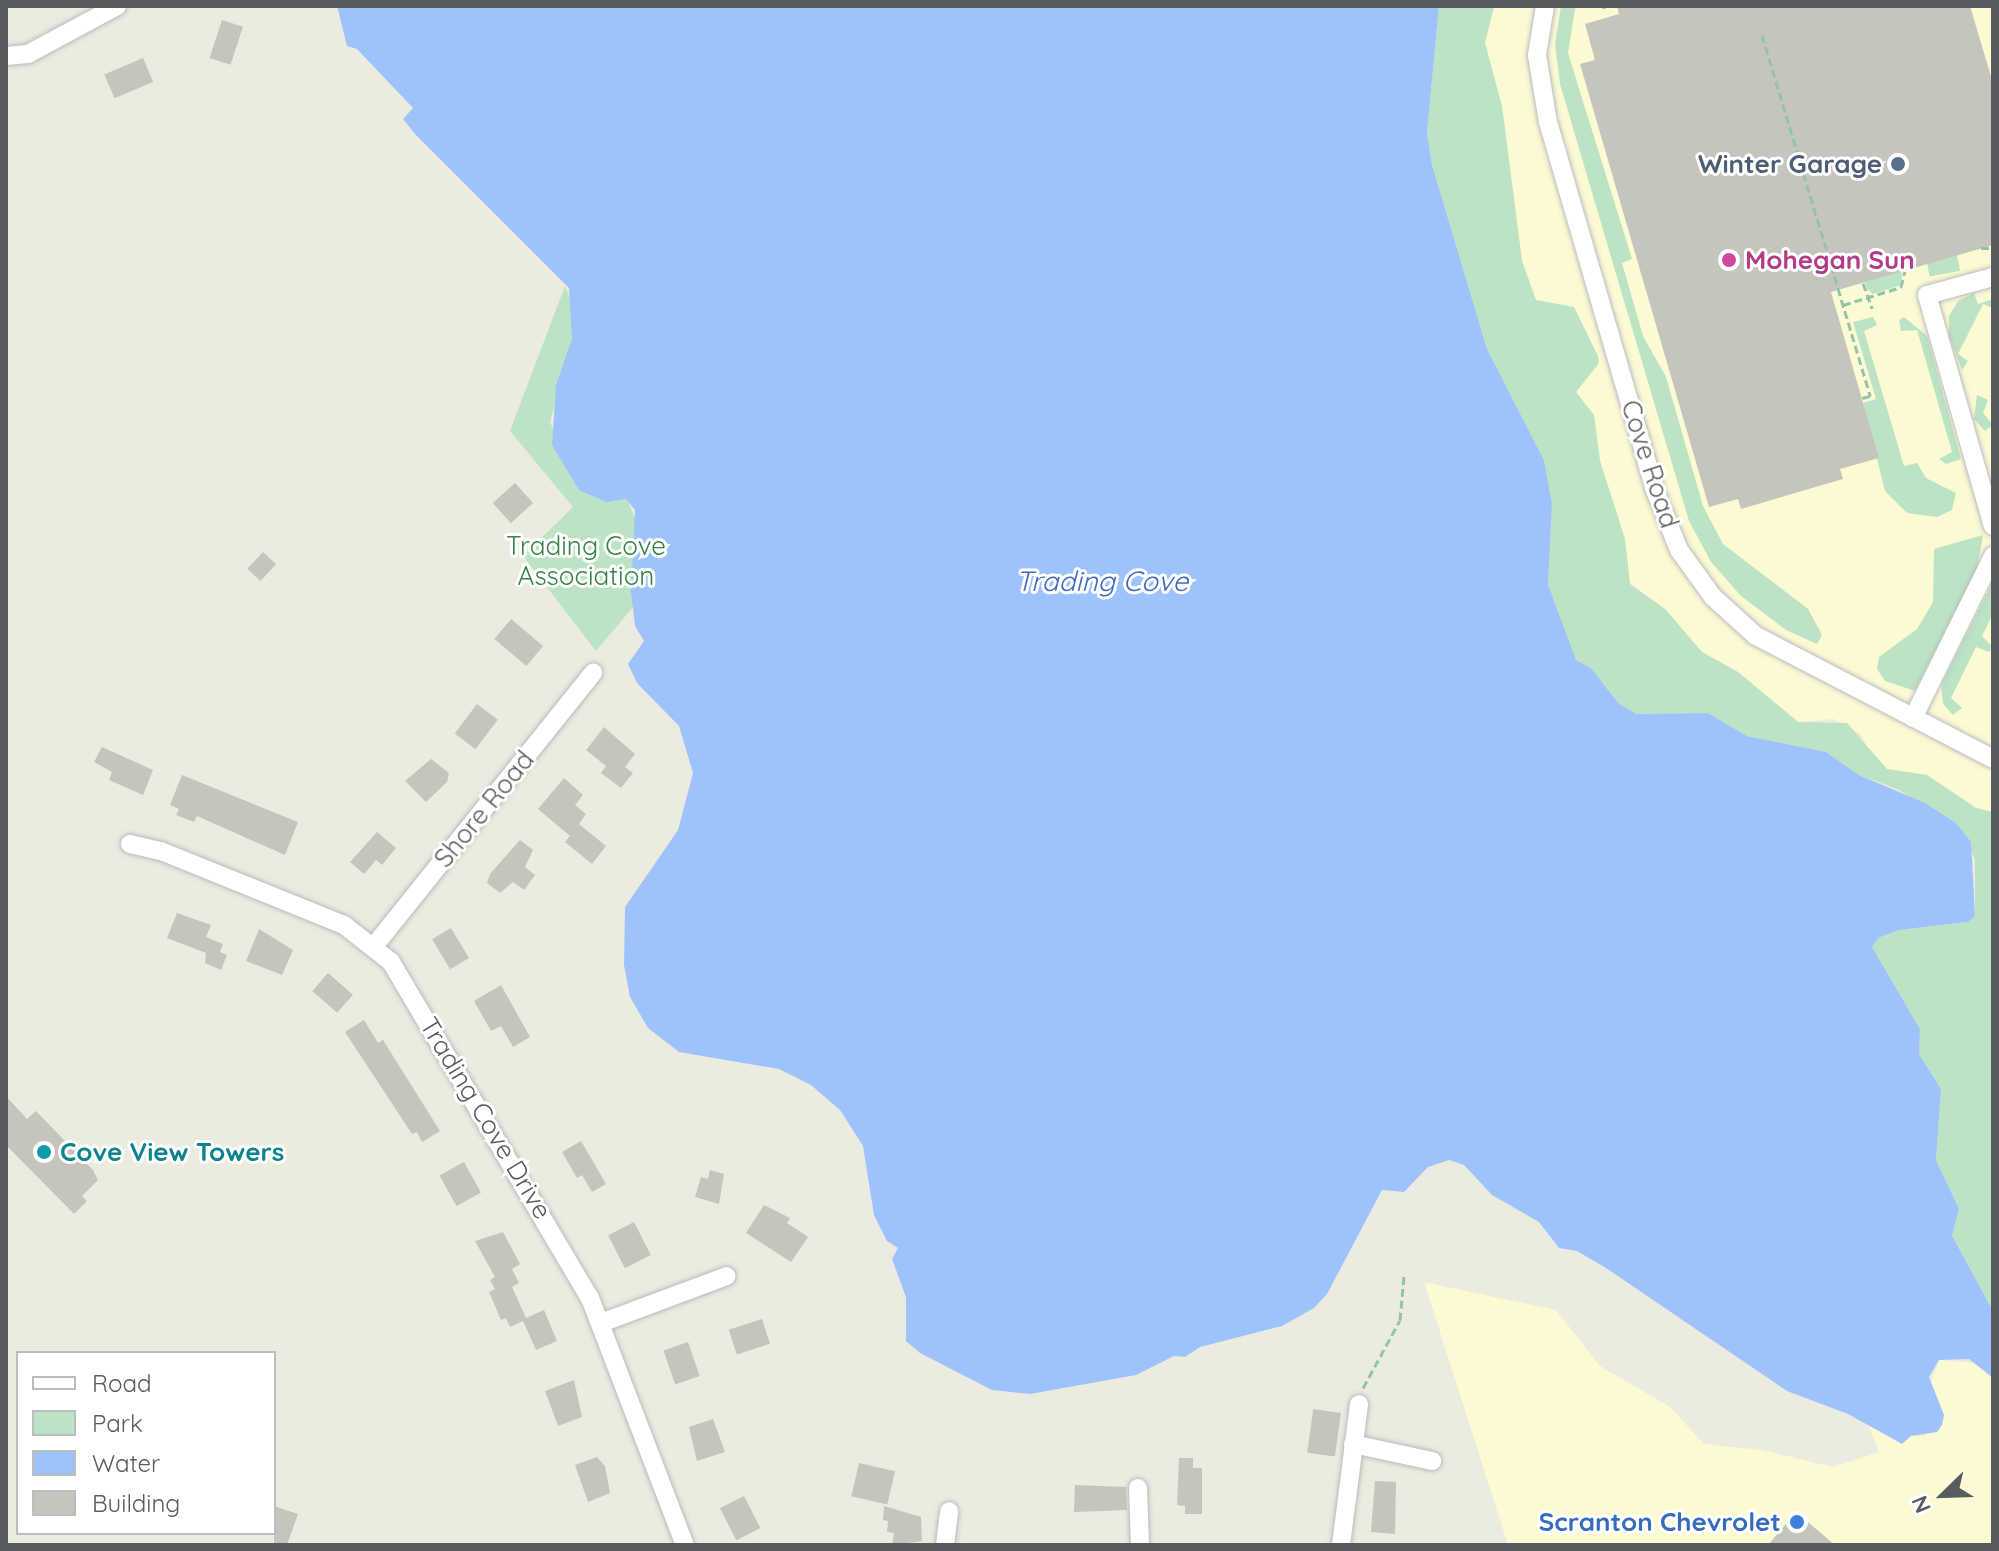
<!DOCTYPE html>
<style>
body{margin:0}
#map{position:relative;width:1999px;height:1551px;overflow:hidden;background:#ebebdf;font-family:Quicksand,sans-serif}
div>[style]{position:absolute}
.commercial>*{inset:0;background:#fcfad3}
.green>*{inset:0;background:#bce3c3;transform-origin:0 0}
.water>*{inset:0;background:#9ec3fc}
.building>*{inset:0;background:#c6c5bd;transform-origin:0 0}
.path>*{height:3px;margin-top:-1.5px;transform-origin:0;background:repeating-linear-gradient(90deg,#95c3aa 0 8px,transparent 0 12px)}
.roads{filter:drop-shadow(0 0 2px #babbc1) drop-shadow(0 0 2px #babbc1)}
.minor>*{height:18px;margin:-9px;padding:0 9px;transform-origin:9px;border-radius:9px;background:#fff}
.dots>*{width:22px;height:22px;translate:-50% -50%;box-sizing:border-box;border:4px solid #fff;border-radius:50%}
span{translate:-50% -50%;white-space:nowrap;text-align:center;line-height:1.15;-webkit-text-stroke:6px #fff;paint-order:stroke}
.service-label{font-size:26px;color:#4e5e75;font-weight:700}
.right{translate:-100% -50%;text-align:right}
.hotel-label{font-size:26px;color:#b23c85;font-weight:700}
.left{translate:0 -50%;text-align:left}
.street-label{font-size:26px;color:#585b60}
.park-label{font-size:26px;color:#368247}
.culture-label{font-size:26px;color:#0d838f;font-weight:700}
.shop-label{font-size:26px;color:#366cbe;font-weight:700}
.water-label{font-size:28px;color:#4369be;font-style:italic}
.frame{position:absolute;inset:0;border:8px solid #585b60;pointer-events:none}
.legend{position:absolute;left:16px;top:1351px;width:260px;height:184px;box-sizing:border-box;background:#fff;border:2px solid #bcbdbf;margin:0;padding:10px 14px;list-style:none;font-size:24px;color:#585b60}
.legend li{display:flex;align-items:center;gap:16px;height:40px}
.legend b{width:40px;border:2px solid #bcbdbf}
.north{position:absolute;left:1903px;top:1455px;width:80px;height:80px;-webkit-text-stroke:6px #fff;paint-order:stroke;rotate:247deg;font-size:22px;font-weight:700;line-height:32px;text-align:center;color:#585b60}
.north::after{content:'';display:block;margin:auto;width:28px;height:36px;background:#585b60;clip-path:polygon(50% 0,100% 100%,50% 72%,0 100%)}
</style>
<div id="map">
<div class="commercial">
<i style="clip-path:polygon(1494px 6px,1993px 6px,1993px 812px,1976px 808px,1927px 775px,1887px 769px,1868px 751px,1861px 734px,1834px 719px,1798px 722px,1738px 672px,1702px 652px,1665px 609px,1630px 584px,1625px 539px,1600px 461px,1594px 415px,1564px 382px,1522px 261px,1502px 106px,1485px 43px)"></i>
<i style="clip-path:polygon(1424px 1282px,1556px 1310px,1600px 1366px,1670px 1407px,1704px 1444px,1762px 1450px,1833px 1467px,1879px 1452px,1868px 1424px,1884px 1433px,1924px 1436px,1944px 1415px,1930px 1386px,1939px 1360px,1977px 1363px,1993px 1379px,1993px 1545px,1508px 1545px)"></i>
</div>
<div class="green">
<i style="clip-path:polygon(1439px 6px,1494px 6px,1485px 43px,1502px 106px,1522px 261px,1536px 300px,1574px 307px,1598px 356px,1599px 363px,1576px 392px,1594px 415px,1600px 461px,1625px 539px,1630px 584px,1665px 609px,1702px 652px,1738px 672px,1798px 722px,1847px 723px,1887px 769px,1927px 775px,1976px 808px,1993px 812px,1993px 1311px,1952px 1234px,1959px 1209px,1936px 1160px,1941px 1089px,1919px 1054px,1920px 1029px,1872px 947px,1878px 938px,1899px 930px,1968px 922px,1975px 916px,1975px 859px,1956px 823px,1897px 789px,1859px 775px,1826px 752px,1747px 736px,1708px 713px,1637px 714px,1619px 704px,1591px 668px,1576px 660px,1565px 644px,1548px 585px,1552px 504px,1544px 460px,1487px 349px,1432px 165px,1427px 133px)"></i>
<i style="clip-path:polygon(1561px 6px,1584px 6px,1575px 9px,1568px 53px,1632px 259px,1622px 263px,1643px 336px,1666px 377px,1703px 506px,1723px 544px,1808px 609px,1822px 635px,1817px 644px,1786px 630px,1741px 596px,1711px 562px,1689px 521px,1560px 84px,1555px 44px)"></i>
<i style="left:1957px;top:255px;width:16px;height:31px;rotate:79deg"></i>
<i style="clip-path:polygon(1902px 271px,1901px 285px,1873px 294px,1867px 289px,1865px 282px)"></i>
<i style="clip-path:polygon(565px 286px,574px 308px,572px 339px,550px 422px,578px 489px,604px 501px,627px 499px,637px 523px,633px 607px,596px 651px,523px 556px,573px 507px,510px 431px)"></i>
<i style="clip-path:polygon(1974px 293px,1978px 304px,1993px 299px,1993px 308px,1983px 304px,1958px 354px,1968px 361px,1962px 370px,1949px 336px,1949px 316px,1958px 301px)"></i>
<i style="clip-path:polygon(1873px 317px,1877px 325px,1864px 331px,1904px 466px,1917px 463px,1926px 478px,1956px 493px,1952px 510px,1937px 517px,1907px 513px,1885px 491px,1863px 403px,1876px 399px,1853px 322px)"></i>
<i style="clip-path:polygon(1904px 317px,1927px 336px,1961px 459px,1946px 464px,1939px 459px,1952px 452px,1917px 330px,1901px 331px,1899px 320px)"></i>
<i style="clip-path:polygon(1977px 395px,1988px 400px,1983px 413px,1993px 425px,1985px 431px,1974px 419px)"></i>
<i style="clip-path:polygon(1983px 535px,1977px 569px,1915px 691px,1885px 681px,1877px 669px,1879px 657px,1917px 629px,1933px 602px,1934px 549px)"></i>
<i style="clip-path:polygon(1993px 582px,1993px 614px,1982px 636px,1993px 647px,1989px 652px,1976px 647px,1951px 698px,1962px 708px,1953px 715px,1943px 704px,1941px 685px)"></i>
</div>
<div class="water">
<i style="clip-path:polygon(337px 6px,1439px 6px,1427px 133px,1432px 165px,1487px 349px,1544px 460px,1552px 504px,1548px 585px,1576px 660px,1591px 668px,1619px 704px,1637px 714px,1708px 713px,1747px 736px,1826px 752px,1859px 775px,1925px 803px,1956px 823px,1971px 842px,1975px 916px,1968px 922px,1899px 930px,1878px 938px,1872px 947px,1920px 1029px,1919px 1054px,1941px 1089px,1936px 1160px,1959px 1209px,1952px 1235px,1993px 1311px,1993px 1378px,1969px 1359px,1939px 1360px,1929px 1377px,1944px 1415px,1942px 1425px,1937px 1432px,1911px 1436px,1902px 1444px,1848px 1414px,1787px 1391px,1606px 1268px,1577px 1251px,1559px 1248px,1539px 1222px,1492px 1195px,1464px 1165px,1449px 1160px,1428px 1167px,1404px 1192px,1382px 1190px,1327px 1294px,1314px 1308px,1282px 1326px,1200px 1347px,1185px 1357px,1174px 1356px,1136px 1375px,1030px 1394px,992px 1390px,920px 1353px,906px 1341px,906px 1297px,892px 1259px,898px 1248px,887px 1241px,874px 1215px,863px 1146px,840px 1110px,811px 1085px,779px 1069px,679px 1052px,648px 1028px,630px 997px,624px 965px,625px 907px,678px 830px,693px 773px,679px 726px,637px 683px,628px 664px,644px 641px,635px 626px,631px 592px,635px 510px,626px 499px,606px 502px,579px 490px,552px 445px,556px 385px,572px 339px,569px 288px,416px 135px,403px 119px,413px 108px,357px 49px,347px 46px)"></i>
</div>
<div class="building">
<i style="clip-path:polygon(1617px 6px,1970px 6px,1993px 83px,1993px 245px,1831px 292px,1879px 458px,1840px 469px,1843px 479px,1741px 509px,1738px 499px,1709px 507px,1580px 64px,1595px 60px,1585px 24px,1619px 14px)"></i>
<i style="left:222px;top:20px;width:22px;height:40px;rotate:18deg"></i>
<i style="left:143px;top:58px;width:26px;height:42px;rotate:67deg"></i>
<i style="left:515px;top:483px;width:27px;height:30px;rotate:48deg"></i>
<i style="left:263px;top:552px;width:18px;height:23px;rotate:43deg"></i>
<i style="left:511px;top:619px;width:42px;height:26px;rotate:40deg"></i>
<i style="left:477px;top:704px;width:26px;height:37px;rotate:37deg"></i>
<i style="clip-path:polygon(604px 727px,635px 754px,625px 767px,633px 773px,621px 788px,601px 773px,606px 766px,586px 750px)"></i>
<i style="clip-path:polygon(102px 747px,153px 770px,143px 795px,109px 780px,112px 772px,94px 762px)"></i>
<i style="clip-path:polygon(431px 759px,449px 773px,447px 782px,426px 802px,405px 781px)"></i>
<i style="clip-path:polygon(182px 775px,298px 822px,285px 855px,197px 816px,194px 822px,176px 815px,179px 809px,170px 805px)"></i>
<i style="clip-path:polygon(564px 778px,583px 795px,575px 805px,586px 814px,579px 824px,606px 846px,592px 864px,565px 842px,570px 836px,538px 809px)"></i>
<i style="clip-path:polygon(377px 832px,396px 848px,382px 865px,376px 860px,364px 874px,350px 862px)"></i>
<i style="clip-path:polygon(520px 840px,533px 850px,525px 867px,535px 875px,524px 890px,513px 882px,500px 893px,487px 883px,490px 874px)"></i>
<i style="clip-path:polygon(177px 913px,211px 925px,206px 937px,223px 944px,220px 952px,227px 955px,221px 970px,205px 963px,206px 953px,167px 938px)"></i>
<i style="left:451px;top:928px;width:35px;height:22px;rotate:59deg"></i>
<i style="clip-path:polygon(259px 929px,293px 950px,282px 975px,246px 961px)"></i>
<i style="left:328px;top:973px;width:33px;height:24px;rotate:41deg"></i>
<i style="clip-path:polygon(501px 985px,530px 1037px,513px 1047px,501px 1026px,491px 1031px,474px 1001px)"></i>
<i style="clip-path:polygon(364px 1020px,378px 1043px,383px 1040px,440px 1131px,422px 1142px,417px 1132px,412px 1134px,345px 1032px)"></i>
<i style="clip-path:polygon(6px 1096px,27px 1119px,36px 1111px,93px 1170px,98px 1180px,82px 1196px,87px 1201px,74px 1214px,6px 1145px)"></i>
<i style="clip-path:polygon(581px 1141px,606px 1184px,592px 1192px,582px 1175px,577px 1178px,562px 1152px)"></i>
<i style="left:464px;top:1162px;width:35px;height:28px;rotate:61deg"></i>
<i style="clip-path:polygon(710px 1170px,724px 1174px,719px 1204px,695px 1197px,701px 1177px,708px 1179px)"></i>
<i style="clip-path:polygon(764px 1205px,790px 1218px,787px 1223px,808px 1237px,791px 1262px,746px 1233px)"></i>
<i style="left:634px;top:1222px;width:37px;height:29px;rotate:63deg"></i>
<i style="clip-path:polygon(503px 1232px,520px 1264px,512px 1269px,519px 1283px,512px 1287px,526px 1318px,544px 1310px,557px 1341px,536px 1350px,523px 1321px,510px 1327px,506px 1318px,501px 1320px,489px 1292px,495px 1289px,490px 1280px,495px 1277px,475px 1241px)"></i>
<i style="left:762px;top:1319px;width:26px;height:35px;rotate:72deg"></i>
<i style="left:688px;top:1342px;width:36px;height:26px;rotate:71deg"></i>
<i style="clip-path:polygon(574px 1380px,582px 1417px,558px 1426px,545px 1391px)"></i>
<i style="left:1341px;top:1413px;width:44px;height:28px;rotate:98deg"></i>
<i style="clip-path:polygon(713px 1419px,725px 1452px,697px 1461px,689px 1427px)"></i>
<i style="clip-path:polygon(597px 1457px,605px 1466px,610px 1493px,588px 1502px,575px 1465px)"></i>
<i style="clip-path:polygon(1179px 1458px,1193px 1458px,1193px 1468px,1202px 1468px,1202px 1514px,1185px 1514px,1185px 1506px,1177px 1505px)"></i>
<i style="left:859px;top:1463px;width:37px;height:34px;rotate:13deg"></i>
<i style="clip-path:polygon(1375px 1481px,1396px 1482px,1395px 1534px,1371px 1532px)"></i>
<i style="clip-path:polygon(1075px 1485px,1126px 1487px,1127px 1510px,1074px 1512px)"></i>
<i style="left:744px;top:1496px;width:36px;height:27px;rotate:63deg"></i>
<i style="clip-path:polygon(274px 1506px,298px 1514px,287px 1545px,274px 1545px)"></i>
<i style="clip-path:polygon(884px 1506px,921px 1517px,922px 1541px,892px 1545px,894px 1533px,887px 1532px,888px 1521px,883px 1520px)"></i>
<i style="clip-path:polygon(1796px 1512px,1835px 1545px,1768px 1545px)"></i>
</div>
<div class="path">
<i style="left:1604px;top:9px;width:3px;rotate:-90deg"></i>
<i style="left:1762px;top:35px;width:377px;rotate:73.3deg"></i>
<i style="left:1870px;top:396px;width:8px;rotate:166deg"></i>
<i style="left:1981px;top:248px;width:10px"></i>
<i style="left:1863px;top:283px;width:27px;rotate:70deg"></i>
<i style="left:1843px;top:305px;width:61px;rotate:-17.2deg"></i>
<i style="left:1901px;top:287px;width:16px;rotate:-76deg"></i>
<i style="left:1363px;top:1388px;width:77px;rotate:-61.4deg"></i>
<i style="left:1400px;top:1320px;width:44px;rotate:-84.8deg"></i>
</div>
<div class="roads">
<div class="minor">
<i style="left:1545px;top:6px;width:50px;rotate:99.3deg"></i>
<i style="left:1537px;top:55px;width:68px;rotate:80.7deg"></i>
<i style="left:1548px;top:122px;width:381px;rotate:73.8deg"></i>
<i style="left:1654px;top:488px;width:67px;rotate:68deg"></i>
<i style="left:1679px;top:550px;width:58px;rotate:54.1deg"></i>
<i style="left:1713px;top:597px;width:58px;rotate:42.2deg"></i>
<i style="left:1756px;top:636px;width:267px;rotate:27.4deg"></i>
<i style="left:6px;top:56px;width:22px;rotate:-5deg"></i>
<i style="left:28px;top:54px;width:101px;rotate:-28.3deg"></i>
<i style="left:1993px;top:277px;width:68px;rotate:164.7deg"></i>
<i style="left:1927px;top:295px;width:240px;rotate:74.1deg"></i>
<i style="left:1913px;top:718px;width:181px;rotate:-63.7deg"></i>
<i style="left:130px;top:844px;width:32px;rotate:13deg"></i>
<i style="left:161px;top:851px;width:197px;rotate:22deg"></i>
<i style="left:344px;top:925px;width:60px;rotate:38.2deg"></i>
<i style="left:391px;top:962px;width:391px;rotate:59.4deg"></i>
<i style="left:590px;top:1298px;width:265px;rotate:69deg"></i>
<i style="left:375px;top:945px;width:349px;rotate:-51.3deg"></i>
<i style="left:601px;top:1323px;width:134px;rotate:-20.5deg"></i>
<i style="left:1353px;top:1444px;width:81px;rotate:12.1deg"></i>
<i style="left:1138px;top:1488px;width:57px;rotate:88deg"></i>
<i style="left:945px;top:1545px;width:34px;rotate:-83deg"></i>
<i style="left:1341px;top:1545px;width:142px;rotate:-82.7deg"></i>
</div>
</div>
<div class="dots">
<i style="left:1898px;top:164px;background:#5c6f8a"></i>
<i style="left:1729px;top:260px;background:#d1479c"></i>
<i style="left:44px;top:1152px;background:#0f9aa8"></i>
<i style="left:1797px;top:1522px;background:#3f7fe0"></i>
</div>
<div class="service-label">
<span class="right" style="left:1882px;top:164px">Winter Garage</span>
</div>
<div class="hotel-label">
<span class="left" style="left:1745px;top:260px">Mohegan Sun</span>
</div>
<div class="street-label">
<span style="left:1650px;top:464px;rotate:72deg">Cove Road</span>
<span style="left:484px;top:809px;rotate:-51deg">Shore Road</span>
<span style="left:486px;top:1118px;rotate:59deg">Trading Cove Drive</span>
</div>
<div class="park-label">
<span style="left:586px;top:561px">Trading Cove<br>Association</span>
</div>
<div class="culture-label">
<span class="left" style="left:60px;top:1152px">Cove View Towers</span>
</div>
<div class="shop-label">
<span class="right" style="left:1781px;top:1522px">Scranton Chevrolet</span>
</div>
<div class="water-label">
<span style="left:1102px;top:581px">Trading Cove</span>
</div>
<div class="frame"></div>
<ul class="legend">
<li><b style="height:10px;background:#fff"></b>Road</li>
<li><b style="height:22px;background:#bce3c3"></b>Park</li>
<li><b style="height:22px;background:#9ec3fc"></b>Water</li>
<li><b style="height:22px;background:#c6c5bd"></b>Building</li>
</ul>
<div class="north">N</div>
</div>
